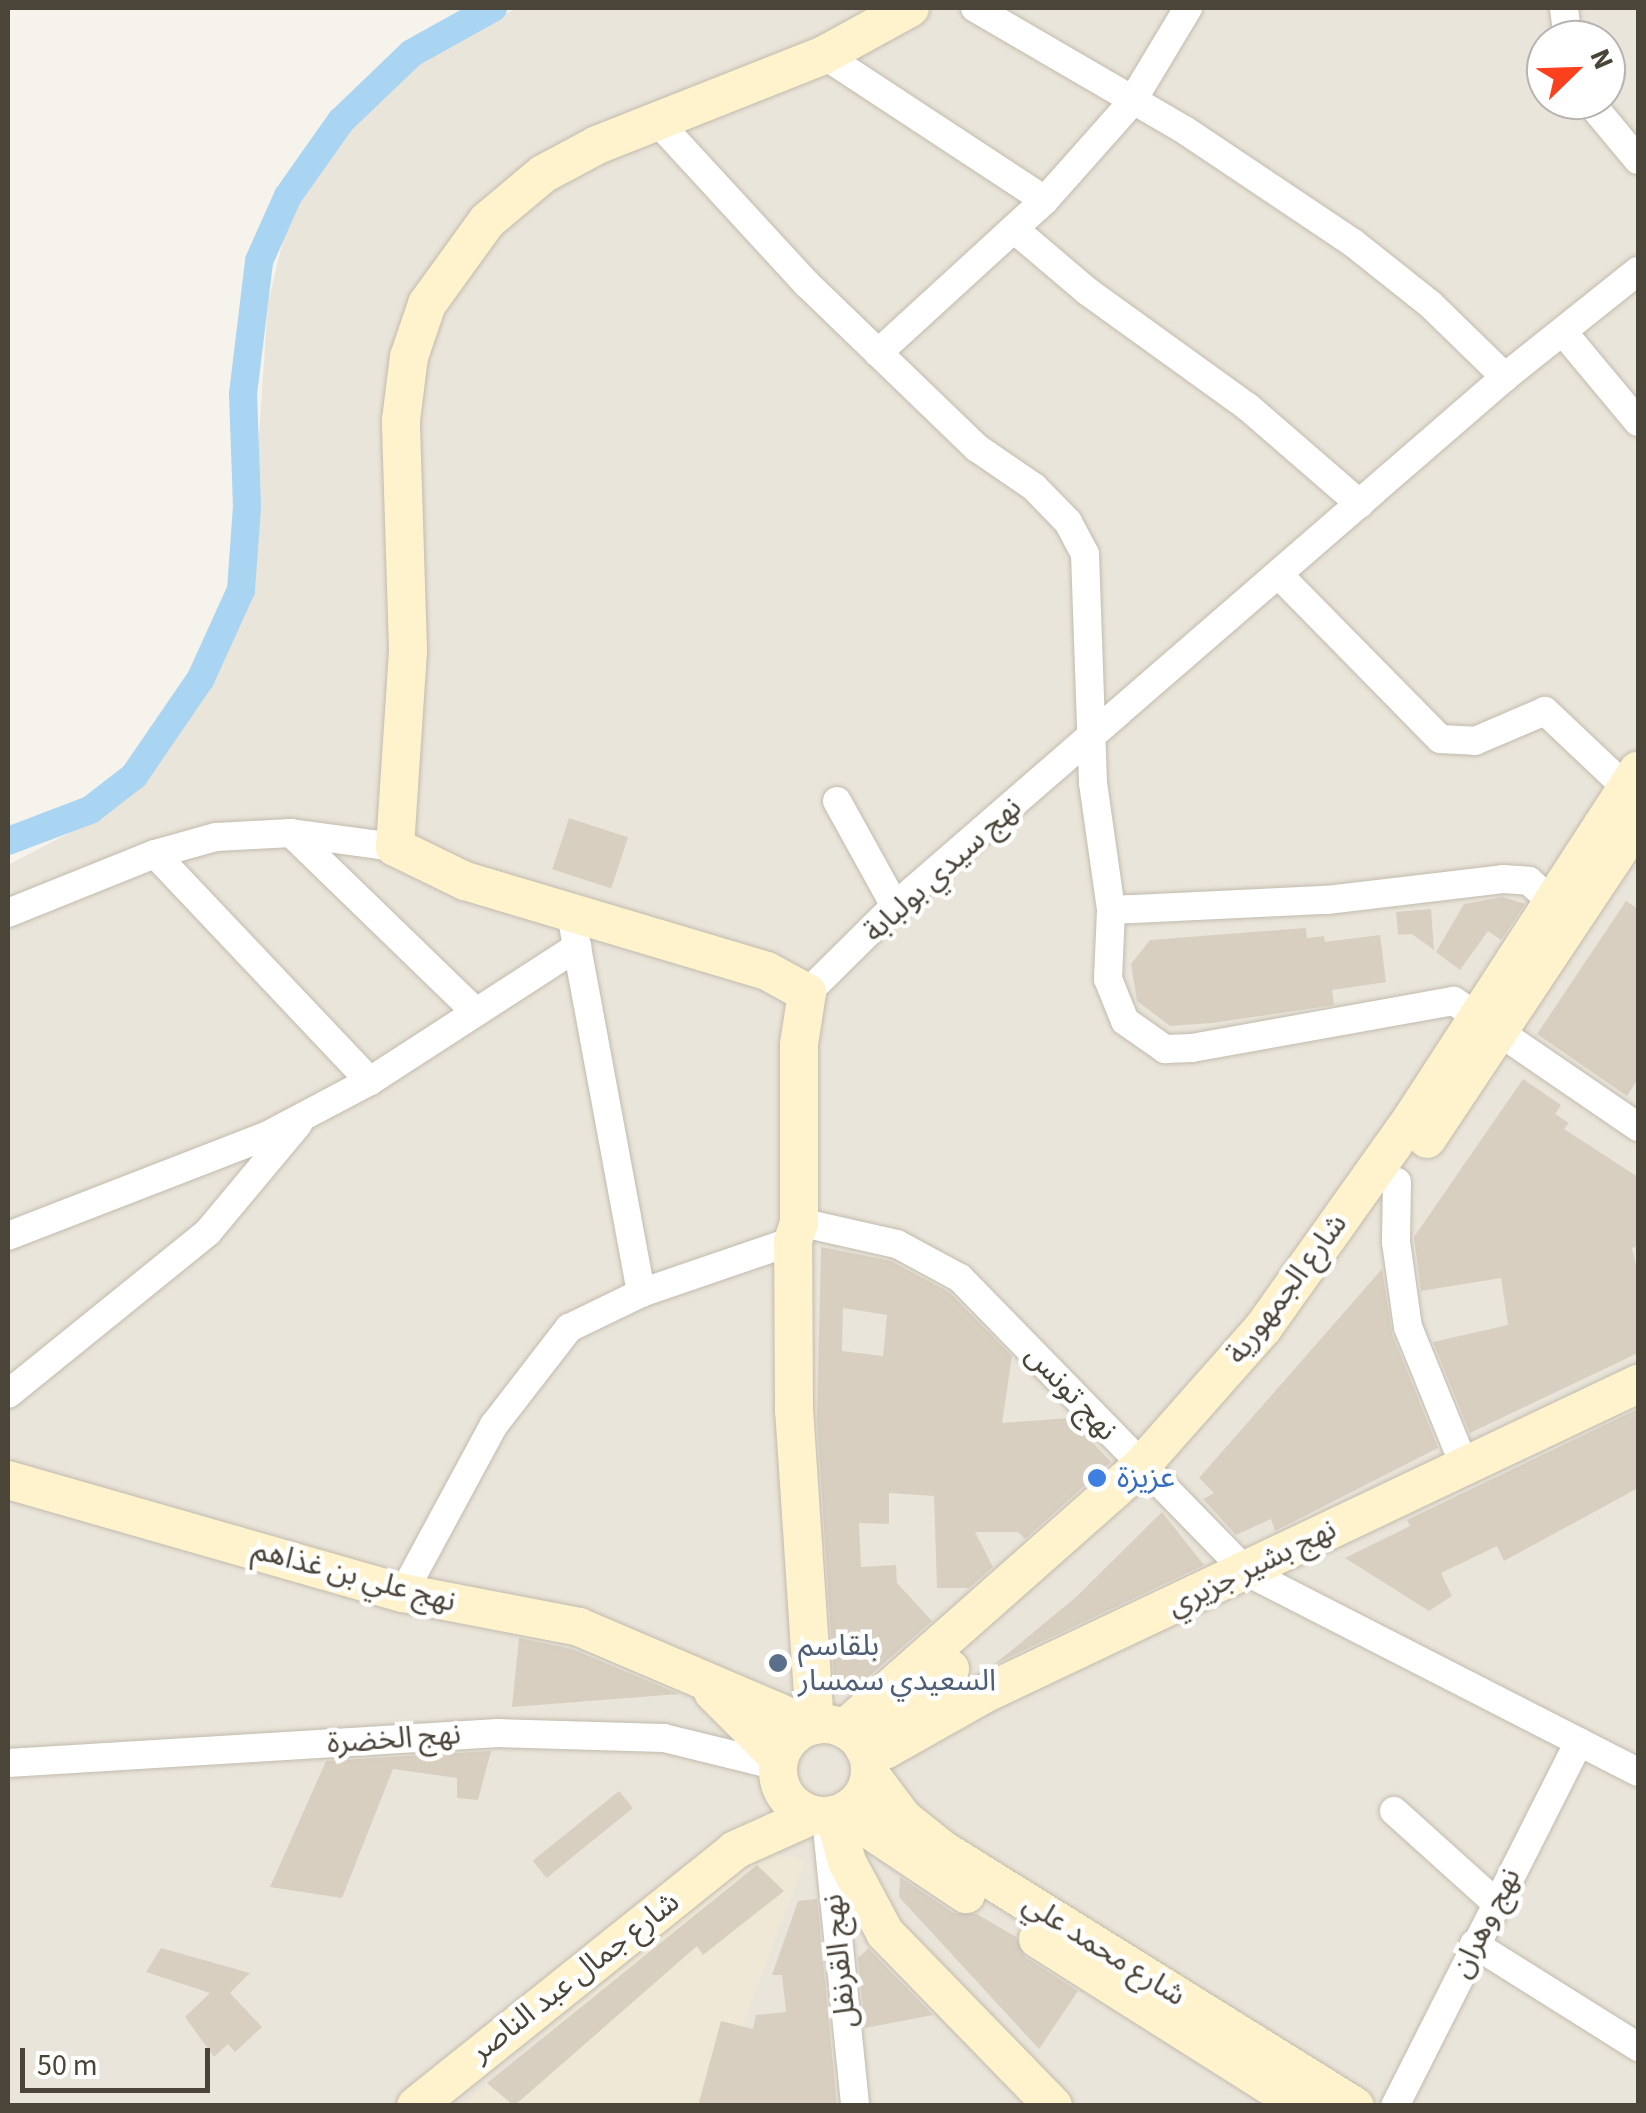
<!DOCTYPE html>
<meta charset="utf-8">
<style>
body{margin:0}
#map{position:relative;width:1646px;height:2113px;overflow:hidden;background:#f6f3ec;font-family:"Source Sans 3","Noto Sans Arabic",sans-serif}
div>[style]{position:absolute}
.residential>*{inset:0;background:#eae5da}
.education>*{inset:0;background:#efe8d6}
.canal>*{height:28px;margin:-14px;padding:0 14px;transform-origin:14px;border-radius:14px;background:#a9d4f2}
.building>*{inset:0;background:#d8cfc1;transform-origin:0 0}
.roads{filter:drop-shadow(0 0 2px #c2bbae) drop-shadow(0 0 2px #c2bbae)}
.street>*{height:28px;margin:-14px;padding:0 14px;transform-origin:14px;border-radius:14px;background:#fff}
.secondary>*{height:38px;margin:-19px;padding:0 19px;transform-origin:19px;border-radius:19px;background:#fff3cd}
.secondary>.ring{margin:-19px;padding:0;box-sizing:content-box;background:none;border:38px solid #fff3cd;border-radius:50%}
.dots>*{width:28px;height:28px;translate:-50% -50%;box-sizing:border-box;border:5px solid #fff;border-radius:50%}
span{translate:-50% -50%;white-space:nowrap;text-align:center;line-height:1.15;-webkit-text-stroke:9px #fff;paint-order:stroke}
.street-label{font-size:30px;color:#4b4439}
.shop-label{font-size:30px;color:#366cbe}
.left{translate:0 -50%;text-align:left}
.service-label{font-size:30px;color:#4e5e75}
.frame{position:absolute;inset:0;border:10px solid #4b4439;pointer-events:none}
.north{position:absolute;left:1526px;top:20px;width:100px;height:100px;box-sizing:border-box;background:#fff;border:2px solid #b7b4b0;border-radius:50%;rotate:67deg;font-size:28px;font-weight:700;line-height:40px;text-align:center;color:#4b4439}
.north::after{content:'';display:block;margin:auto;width:35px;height:45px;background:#fc3f1d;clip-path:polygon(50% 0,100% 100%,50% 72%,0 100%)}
.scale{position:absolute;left:20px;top:2048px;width:190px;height:45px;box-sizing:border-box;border:5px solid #4b4439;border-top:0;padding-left:12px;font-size:30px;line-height:35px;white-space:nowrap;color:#4b4439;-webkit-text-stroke:8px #fff;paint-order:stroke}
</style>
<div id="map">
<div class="residential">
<i style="clip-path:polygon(evenodd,518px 8px,1638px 8px,1638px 2105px,8px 2106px,8px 865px,94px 820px,145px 776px,209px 682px,248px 595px,268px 303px,285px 232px,322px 160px,425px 51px,518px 8px,1546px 40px,1606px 40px,1606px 100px,1546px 100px,1546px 40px)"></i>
</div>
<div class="education">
<i style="clip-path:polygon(760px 1849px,805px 1861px,742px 2027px,721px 2105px,462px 2106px)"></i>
</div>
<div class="canal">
<i style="left:8px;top:841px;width:88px;rotate:-20.7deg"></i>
<i style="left:90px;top:810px;width:56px;rotate:-37.7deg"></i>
<i style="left:134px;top:776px;width:119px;rotate:-55.6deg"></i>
<i style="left:201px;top:678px;width:97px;rotate:-65.6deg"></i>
<i style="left:241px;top:590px;width:83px;rotate:-85.9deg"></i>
<i style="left:247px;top:507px;width:113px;rotate:-92deg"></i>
<i style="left:243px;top:394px;width:134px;rotate:-83.1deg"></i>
<i style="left:259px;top:261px;width:71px;rotate:-66deg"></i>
<i style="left:288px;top:196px;width:92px;rotate:-54.8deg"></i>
<i style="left:341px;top:121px;width:98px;rotate:-43.8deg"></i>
<i style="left:412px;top:53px;width:93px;rotate:-29.1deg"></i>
</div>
<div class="building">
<i style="left:569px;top:818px;width:62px;height:54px;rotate:18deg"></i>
<i style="clip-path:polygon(1503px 897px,1525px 904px,1501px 940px,1488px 931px,1460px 970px,1436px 952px,1464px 904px)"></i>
<i style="clip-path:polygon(1626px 901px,1638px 909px,1638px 1079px,1627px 1096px,1537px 1034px)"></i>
<i style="clip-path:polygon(1431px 909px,1434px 950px,1412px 934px,1398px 935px,1396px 912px)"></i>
<i style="clip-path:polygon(1306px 928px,1307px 938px,1324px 936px,1325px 942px,1380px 935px,1386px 982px,1332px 990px,1334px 1005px,1212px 1023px,1170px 1026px,1137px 1001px,1131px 964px,1150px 940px)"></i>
<i style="clip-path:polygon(1523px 1079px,1561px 1105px,1555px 1114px,1569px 1123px,1564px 1129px,1638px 1177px,1638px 1246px,1632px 1248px,1638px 1274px,1638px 1353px,1470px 1433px,1433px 1342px,1508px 1325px,1501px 1278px,1421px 1291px,1414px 1237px)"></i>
<i style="clip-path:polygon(evenodd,821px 1247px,891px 1261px,949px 1292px,1012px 1356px,1002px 1423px,1069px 1418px,1111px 1462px,1025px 1539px,1018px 1532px,975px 1532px,993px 1567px,969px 1588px,937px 1588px,934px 1496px,889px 1493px,889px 1524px,859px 1523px,861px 1567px,896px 1565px,897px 1583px,932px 1621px,851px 1692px,834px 1679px,817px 1420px,821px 1247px,843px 1308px,887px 1315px,883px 1356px,842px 1351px,843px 1308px)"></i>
<i style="clip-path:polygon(1382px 1269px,1392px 1334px,1438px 1448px,1275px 1531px,1271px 1519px,1236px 1535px,1203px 1499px,1214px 1493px,1199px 1478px)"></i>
<i style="clip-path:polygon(1638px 1409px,1638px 1488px,1504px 1561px,1497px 1546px,1441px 1573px,1452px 1596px,1429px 1611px,1345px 1558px,1410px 1526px,1407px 1520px)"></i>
<i style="clip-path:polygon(1162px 1512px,1204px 1565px,995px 1664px,1076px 1597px)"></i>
<i style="clip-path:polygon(519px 1638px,572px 1649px,679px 1694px,512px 1707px)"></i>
<i style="clip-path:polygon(491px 1751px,478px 1800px,457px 1798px,457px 1778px,393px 1769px,342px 1898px,270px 1887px,326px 1761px)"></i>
<i style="left:619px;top:1791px;width:22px;height:111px;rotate:51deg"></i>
<i style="clip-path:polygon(757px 1865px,784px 1891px,703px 1955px,697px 1946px,514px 2106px,487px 2083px)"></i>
<i style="clip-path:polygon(900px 1877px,954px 1913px,977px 1914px,1016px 1937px,1025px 1957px,1078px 1991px,1039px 2049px,899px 1897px)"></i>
<i style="clip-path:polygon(817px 1899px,837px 2106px,698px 2106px,721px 2021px,753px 2029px,756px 2015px,786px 2012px,782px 1975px,772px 1975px,798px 1901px)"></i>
<i style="clip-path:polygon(161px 1948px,250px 1973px,230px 1993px,262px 2027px,235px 2052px,228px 2044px,214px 2057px,185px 2017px,210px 1993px,146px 1972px)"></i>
<i style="clip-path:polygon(869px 1948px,869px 1949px,933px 2015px,865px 2028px,858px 1958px)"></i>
</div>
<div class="roads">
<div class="street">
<i style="left:975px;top:8px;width:244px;rotate:30.2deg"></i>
<i style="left:1186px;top:131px;width:200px;rotate:33.8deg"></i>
<i style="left:1352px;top:242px;width:100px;rotate:38.5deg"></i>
<i style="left:1430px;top:304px;width:105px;rotate:44.2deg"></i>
<i style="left:1564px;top:8px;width:32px;rotate:83deg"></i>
<i style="left:824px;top:55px;width:264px;rotate:33.3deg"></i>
<i style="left:1588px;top:100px;width:78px;rotate:50.2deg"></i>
<i style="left:657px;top:121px;width:222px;rotate:47.4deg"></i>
<i style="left:807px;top:284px;width:236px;rotate:44deg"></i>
<i style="left:977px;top:448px;width:69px;rotate:34.4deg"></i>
<i style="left:1034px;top:487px;width:49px;rotate:45.8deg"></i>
<i style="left:1068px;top:522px;width:36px;rotate:62deg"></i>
<i style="left:1085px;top:554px;width:229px;rotate:88deg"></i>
<i style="left:1093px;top:783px;width:128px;rotate:81.9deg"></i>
<i style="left:1111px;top:910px;width:69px;rotate:92.5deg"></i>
<i style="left:1108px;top:979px;width:45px;rotate:68deg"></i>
<i style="left:1125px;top:1021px;width:49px;rotate:35deg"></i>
<i style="left:1165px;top:1049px;width:27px;rotate:-2deg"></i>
<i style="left:1192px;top:1048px;width:266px;rotate:-10.2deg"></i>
<i style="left:1454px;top:1001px;width:223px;rotate:34.4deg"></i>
<i style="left:1014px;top:229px;width:96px;rotate:40.3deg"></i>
<i style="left:1087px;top:291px;width:198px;rotate:35.8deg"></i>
<i style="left:1248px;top:407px;width:148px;rotate:40.9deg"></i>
<i style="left:1563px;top:332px;width:117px;rotate:50.2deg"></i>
<i style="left:878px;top:353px;width:226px;rotate:-42.5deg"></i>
<i style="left:1045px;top:200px;width:130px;rotate:-48.4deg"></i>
<i style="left:1131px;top:103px;width:111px;rotate:-59deg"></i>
<i style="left:1280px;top:576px;width:228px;rotate:45.5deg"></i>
<i style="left:1440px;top:739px;width:35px;rotate:3deg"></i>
<i style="left:1475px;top:741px;width:76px;rotate:-23.2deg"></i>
<i style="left:1545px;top:711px;width:128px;rotate:43.4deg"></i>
<i style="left:837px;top:801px;width:120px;rotate:61.1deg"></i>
<i style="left:291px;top:833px;width:257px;rotate:44.1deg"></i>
<i style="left:155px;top:854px;width:313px;rotate:46.6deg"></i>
<i style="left:1111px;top:910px;width:216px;rotate:-2.7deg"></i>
<i style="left:1327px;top:900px;width:177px;rotate:-6.8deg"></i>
<i style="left:1503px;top:879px;width:26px;rotate:4deg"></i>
<i style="left:1529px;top:881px;width:30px;rotate:42deg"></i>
<i style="left:8px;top:913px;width:158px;rotate:-21.9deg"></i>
<i style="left:155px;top:854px;width:63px;rotate:-15.6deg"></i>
<i style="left:216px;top:837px;width:75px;rotate:-3.1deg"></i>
<i style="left:291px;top:833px;width:105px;rotate:7.7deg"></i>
<i style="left:577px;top:947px;width:352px;rotate:79.5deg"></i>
<i style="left:807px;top:993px;width:124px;rotate:-44.7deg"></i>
<i style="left:895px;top:906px;width:807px;rotate:-40.93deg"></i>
<i style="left:1505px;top:377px;width:170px;rotate:-38.6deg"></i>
<i style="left:1397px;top:1182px;width:60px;rotate:91deg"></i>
<i style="left:1396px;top:1242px;width:86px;rotate:82deg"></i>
<i style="left:1408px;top:1327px;width:149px;rotate:67.9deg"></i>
<i style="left:799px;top:1222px;width:100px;rotate:12.7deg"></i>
<i style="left:897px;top:1244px;width:72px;rotate:28.4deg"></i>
<i style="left:960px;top:1278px;width:411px;rotate:45.7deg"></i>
<i style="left:1247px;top:1572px;width:439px;rotate:27.1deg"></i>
<i style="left:8px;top:1236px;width:277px;rotate:-21.2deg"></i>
<i style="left:266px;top:1136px;width:118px;rotate:-27.9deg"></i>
<i style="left:370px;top:1081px;width:247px;rotate:-32.9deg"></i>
<i style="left:577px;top:947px;width:29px;rotate:-100deg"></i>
<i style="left:8px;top:1394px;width:257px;rotate:-39deg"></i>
<i style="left:208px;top:1232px;width:141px;rotate:-50.2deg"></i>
<i style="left:403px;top:1593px;width:191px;rotate:-61.6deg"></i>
<i style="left:494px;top:1425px;width:123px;rotate:-52.3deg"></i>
<i style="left:569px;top:1328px;width:80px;rotate:-25.9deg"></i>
<i style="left:641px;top:1293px;width:161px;rotate:-18.9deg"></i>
<i style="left:8px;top:1763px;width:491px;rotate:-3.5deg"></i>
<i style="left:498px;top:1733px;width:166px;rotate:1.7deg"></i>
<i style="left:664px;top:1738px;width:117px;rotate:13.8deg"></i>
<i style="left:1394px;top:1811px;width:137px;rotate:42deg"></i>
<i style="left:828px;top:1838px;width:269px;rotate:84.2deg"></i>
<i style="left:1474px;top:1944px;width:194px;rotate:32.1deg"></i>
<i style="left:1395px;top:2106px;width:408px;rotate:-63.2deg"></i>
</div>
<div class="secondary">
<i style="left:1427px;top:1139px;width:382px;rotate:-56.4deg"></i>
<i style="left:8px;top:1480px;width:411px;rotate:16deg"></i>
<i style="left:403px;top:1593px;width:179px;rotate:10.9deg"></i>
<i style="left:579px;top:1627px;width:252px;rotate:23.1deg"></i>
<i style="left:713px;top:1692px;width:93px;rotate:45deg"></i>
<i class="ring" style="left:778px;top:1724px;width:54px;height:54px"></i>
<i style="left:815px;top:1725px;width:314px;rotate:-93.8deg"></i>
<i style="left:794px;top:1412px;width:171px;rotate:-90.3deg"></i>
<i style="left:793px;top:1241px;width:20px;rotate:-72deg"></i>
<i style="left:799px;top:1222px;width:178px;rotate:-90deg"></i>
<i style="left:799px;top:1044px;width:52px;rotate:-81.1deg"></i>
<i style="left:807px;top:993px;width:46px;rotate:-151.2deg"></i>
<i style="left:767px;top:971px;width:315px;rotate:-163.4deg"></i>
<i style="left:465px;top:881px;width:78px;rotate:-154.1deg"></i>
<i style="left:395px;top:847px;width:198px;rotate:-86.2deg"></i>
<i style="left:408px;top:649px;width:229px;rotate:-91.8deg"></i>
<i style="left:401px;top:420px;width:64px;rotate:-82.8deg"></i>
<i style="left:409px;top:357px;width:56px;rotate:-71.2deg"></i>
<i style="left:427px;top:304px;width:102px;rotate:-54.1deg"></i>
<i style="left:487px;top:221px;width:73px;rotate:-40deg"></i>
<i style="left:543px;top:174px;width:61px;rotate:-28.2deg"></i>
<i style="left:597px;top:145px;width:244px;rotate:-21.6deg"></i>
<i style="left:824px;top:55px;width:98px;rotate:-28.7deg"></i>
<i style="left:844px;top:1729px;width:395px;rotate:-41.5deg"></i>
<i style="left:1140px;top:1467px;width:186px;rotate:-48.5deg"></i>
<i style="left:1263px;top:1328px;width:259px;rotate:-54.6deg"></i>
<i style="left:1413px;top:1117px;width:413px;rotate:-57deg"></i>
<i style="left:864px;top:1748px;width:117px;rotate:-42.6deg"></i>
<i style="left:885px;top:1750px;width:116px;rotate:-29.4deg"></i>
<i style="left:986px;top:1693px;width:722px;rotate:-25.36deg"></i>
<i style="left:870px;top:1774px;width:55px;rotate:53.1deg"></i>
<i style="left:903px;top:1818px;width:51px;rotate:38.7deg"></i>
<i style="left:943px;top:1850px;width:485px;rotate:31.9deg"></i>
<i style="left:843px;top:1812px;width:148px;rotate:33.7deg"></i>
<i style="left:834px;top:1815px;width:49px;rotate:74.5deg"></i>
<i style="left:847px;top:1862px;width:81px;rotate:61.8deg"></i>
<i style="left:885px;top:1933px;width:241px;rotate:45.8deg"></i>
<i style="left:1038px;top:1939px;width:312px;rotate:32.3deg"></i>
<i style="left:416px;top:2106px;width:409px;rotate:-38.7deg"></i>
<i style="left:735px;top:1850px;width:85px;rotate:-24.2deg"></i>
</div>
</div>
<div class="dots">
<i style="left:1097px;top:1478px;background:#3f7fe0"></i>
<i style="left:778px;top:1663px;background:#5c6f8a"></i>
</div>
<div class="street-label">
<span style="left:943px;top:870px;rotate:-42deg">نهج سيدي بولبابة</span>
<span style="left:1287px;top:1289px;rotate:-53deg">شارع الجمهورية</span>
<span style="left:1071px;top:1393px;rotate:47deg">نهج تونس</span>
<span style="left:1252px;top:1568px;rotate:-26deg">نهج بشير جزيري</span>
<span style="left:354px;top:1576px;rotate:15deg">نهج علي بن غذاهم</span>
<span style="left:394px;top:1739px;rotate:-4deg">نهج الخضرة</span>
<span style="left:1486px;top:1923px;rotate:-63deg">نهج وهران</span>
<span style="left:1104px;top:1950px;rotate:32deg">شارع محمد علي</span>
<span style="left:840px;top:1961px;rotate:-96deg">نهج القرنفل</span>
<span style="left:575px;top:1977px;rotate:-38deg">شارع جمال عبد الناصر</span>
</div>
<div class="shop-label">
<span class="left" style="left:1117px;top:1478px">عزيزة</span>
</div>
<div class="service-label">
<span class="left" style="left:798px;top:1663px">بلقاسم<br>السعيدي سمسار</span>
</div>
<div class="frame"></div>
<div class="north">N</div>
<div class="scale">50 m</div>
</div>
